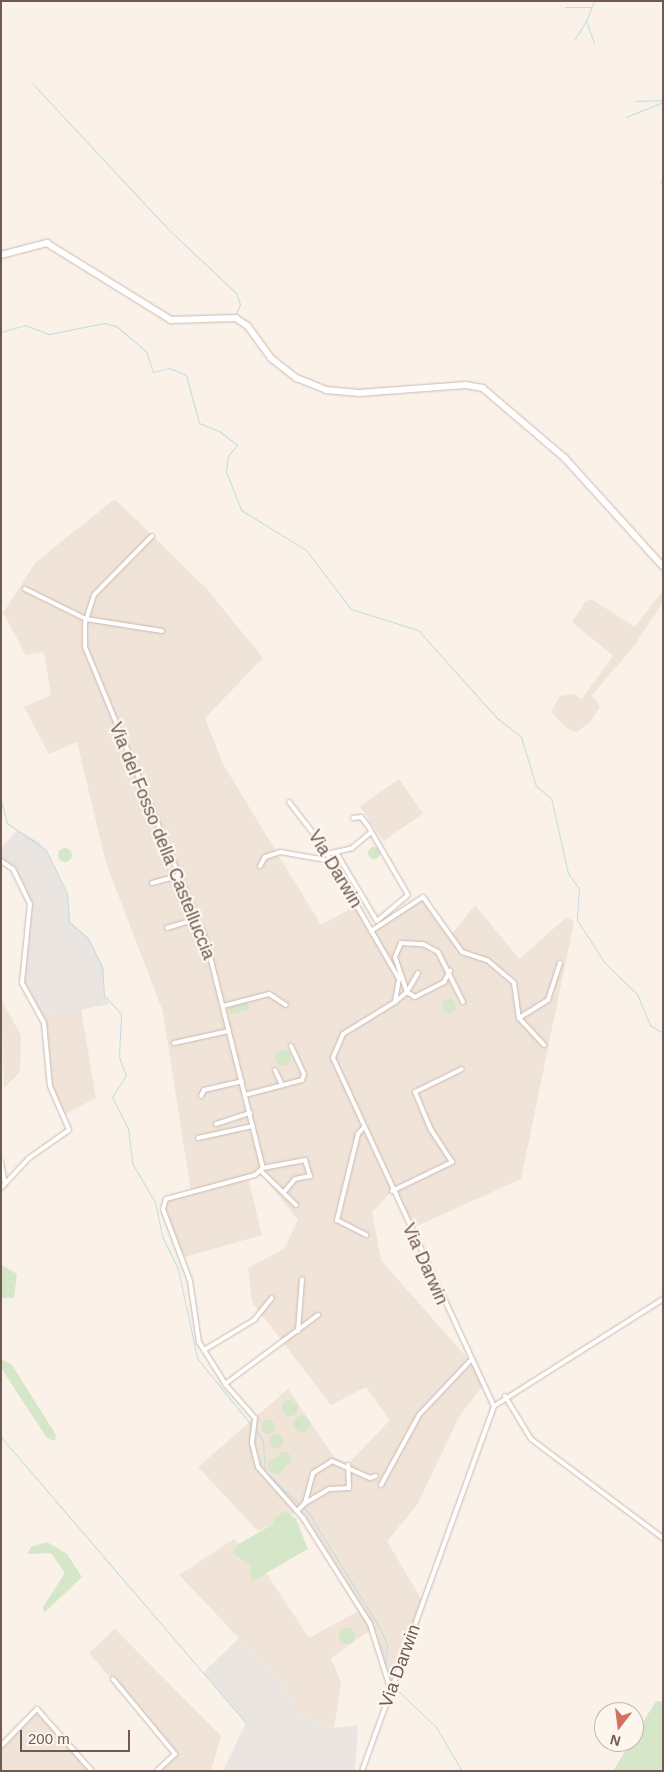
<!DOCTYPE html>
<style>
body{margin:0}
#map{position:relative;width:664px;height:1772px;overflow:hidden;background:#faf2e9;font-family:Helvetica,sans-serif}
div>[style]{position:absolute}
.residential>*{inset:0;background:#f0e3d8;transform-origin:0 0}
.industrial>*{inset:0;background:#ebe5e1}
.green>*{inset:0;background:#d6e6c9;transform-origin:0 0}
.round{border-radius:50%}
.stream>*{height:1px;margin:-0.5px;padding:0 0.5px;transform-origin:0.5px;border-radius:0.5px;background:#bfdee1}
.roads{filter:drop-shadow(0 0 1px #cabab0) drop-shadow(0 0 1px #cabab0)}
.street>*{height:4px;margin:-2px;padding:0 2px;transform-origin:2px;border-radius:2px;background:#fff}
.secondary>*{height:5.5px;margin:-2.75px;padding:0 2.75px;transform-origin:2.75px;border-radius:2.75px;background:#fff}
span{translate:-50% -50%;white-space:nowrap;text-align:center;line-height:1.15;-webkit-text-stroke:4.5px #fdf6ee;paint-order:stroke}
.street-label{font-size:18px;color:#705950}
.frame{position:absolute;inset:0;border:2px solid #705950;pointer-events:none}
.north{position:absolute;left:594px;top:1702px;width:50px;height:50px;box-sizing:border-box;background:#fdf6ee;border:1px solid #c5b7af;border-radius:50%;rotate:195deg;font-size:14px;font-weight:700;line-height:20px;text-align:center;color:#705950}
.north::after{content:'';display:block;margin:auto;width:18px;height:22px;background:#d3715e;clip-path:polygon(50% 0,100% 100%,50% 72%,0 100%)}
.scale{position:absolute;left:20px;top:1730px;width:110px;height:22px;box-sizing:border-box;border:2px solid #705950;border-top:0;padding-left:6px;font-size:15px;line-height:18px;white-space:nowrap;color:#705950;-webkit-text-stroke:4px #fdf6ee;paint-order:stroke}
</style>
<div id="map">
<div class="residential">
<i style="clip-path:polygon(115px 499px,207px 589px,263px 658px,205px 718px,223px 764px,321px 925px,357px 905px,373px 933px,424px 898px,449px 938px,475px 905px,519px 959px,567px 917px,574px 922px,521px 1179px,410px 1229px,392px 1191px,372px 1212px,381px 1260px,470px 1361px,483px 1385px,459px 1417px,417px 1505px,387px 1541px,423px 1602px,391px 1691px,372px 1629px,331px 1658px,341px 1682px,334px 1728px,301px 1715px,280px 1681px,179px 1575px,234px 1539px,263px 1568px,309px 1638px,360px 1610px,298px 1511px,258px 1531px,198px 1467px,288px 1389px,334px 1457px,349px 1463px,390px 1420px,366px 1387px,331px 1405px,252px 1302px,248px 1268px,284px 1249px,298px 1220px,262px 1175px,248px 1178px,262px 1235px,181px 1258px,162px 1206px,167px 1198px,191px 1192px,163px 1012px,106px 863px,77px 742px,49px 754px,24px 707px,51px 695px,44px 652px,26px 655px,3px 613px,36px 562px)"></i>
<i style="clip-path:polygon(663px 590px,663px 602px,634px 646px,592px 695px,600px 707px,590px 722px,577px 732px,567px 729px,551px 712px,560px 696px,573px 694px,582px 699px,613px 656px,572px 622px,585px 602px,591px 599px,635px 627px)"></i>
<i style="left:399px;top:779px;width:42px;height:48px;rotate:55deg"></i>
<i style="clip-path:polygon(1px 999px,21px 1035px,20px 1072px,4px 1088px)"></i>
<i style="clip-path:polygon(81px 1009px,96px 1098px,62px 1116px,52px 1093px,41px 1017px)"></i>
<i style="clip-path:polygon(115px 1629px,221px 1736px,211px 1771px,157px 1771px,175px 1754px,89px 1653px)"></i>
<i style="clip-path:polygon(36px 1709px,92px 1771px,1px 1771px,1px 1746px)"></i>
</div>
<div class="industrial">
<i style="clip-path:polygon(17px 830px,39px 842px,48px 853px,67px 893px,71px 924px,88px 938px,104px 970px,104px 995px,110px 1004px,41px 1017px,22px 983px,30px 907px,11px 867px,1px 861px,1px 848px)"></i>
<i style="clip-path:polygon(239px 1638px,280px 1681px,301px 1715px,334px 1728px,358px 1725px,355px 1771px,223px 1771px,246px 1723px,203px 1673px)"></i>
</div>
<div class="green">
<i class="round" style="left:368px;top:847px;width:12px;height:12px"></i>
<i class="round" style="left:58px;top:848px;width:14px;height:14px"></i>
<i class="round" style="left:442px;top:999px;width:14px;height:14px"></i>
<i style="left:247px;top:1001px;width:9px;height:19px;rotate:77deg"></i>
<i class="round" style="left:275px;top:1050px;width:16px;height:16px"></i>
<i style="clip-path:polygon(2px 1265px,17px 1274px,14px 1298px,1px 1298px)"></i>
<i style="clip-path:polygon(1px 1359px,12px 1365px,56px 1435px,55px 1441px,47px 1438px,1px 1368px)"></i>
<i class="round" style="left:282px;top:1400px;width:16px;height:16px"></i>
<i class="round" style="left:294px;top:1416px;width:16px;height:16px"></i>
<i class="round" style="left:261px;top:1420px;width:14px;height:14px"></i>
<i class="round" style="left:269px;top:1434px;width:14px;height:14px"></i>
<i class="round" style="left:277px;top:1452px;width:14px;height:14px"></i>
<i class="round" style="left:268px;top:1458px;width:16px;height:16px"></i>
<i style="clip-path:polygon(285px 1511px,296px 1519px,308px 1549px,251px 1582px,250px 1565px,233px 1553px,237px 1545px,273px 1524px,274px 1518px)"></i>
<i style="clip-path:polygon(47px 1542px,67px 1554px,82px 1577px,44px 1613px,43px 1607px,65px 1573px,51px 1553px,27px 1554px,31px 1547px)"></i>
<i class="round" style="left:339px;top:1628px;width:16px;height:16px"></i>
<i style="clip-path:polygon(656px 1701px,663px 1702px,663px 1771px,613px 1771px)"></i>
</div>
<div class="stream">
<i style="left:565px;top:7px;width:26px"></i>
<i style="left:575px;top:39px;width:21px;rotate:-59deg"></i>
<i style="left:594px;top:43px;width:23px;rotate:-110deg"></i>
<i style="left:586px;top:21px;width:22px;rotate:-68deg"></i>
<i style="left:32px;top:83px;width:198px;rotate:47deg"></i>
<i style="left:167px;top:228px;width:95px;rotate:43.3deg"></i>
<i style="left:236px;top:293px;width:12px;rotate:70deg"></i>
<i style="left:240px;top:304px;width:11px;rotate:112deg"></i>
<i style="left:635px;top:101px;width:28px;rotate:-2deg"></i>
<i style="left:626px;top:117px;width:40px;rotate:-22deg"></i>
<i style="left:660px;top:182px;width:3px;rotate:-18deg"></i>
<i style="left:1px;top:332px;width:25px;rotate:-16deg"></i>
<i style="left:25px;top:325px;width:26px;rotate:21deg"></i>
<i style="left:49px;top:334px;width:56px;rotate:-11.3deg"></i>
<i style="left:104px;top:323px;width:12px;rotate:14deg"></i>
<i style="left:116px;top:326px;width:39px;rotate:40deg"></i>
<i style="left:146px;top:351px;width:22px;rotate:72deg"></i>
<i style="left:153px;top:372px;width:16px;rotate:-14deg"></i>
<i style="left:169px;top:368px;width:18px;rotate:22deg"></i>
<i style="left:186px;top:375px;width:50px;rotate:74.8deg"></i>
<i style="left:199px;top:423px;width:22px;rotate:22deg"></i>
<i style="left:219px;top:431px;width:23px;rotate:38deg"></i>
<i style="left:237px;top:445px;width:14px;rotate:129deg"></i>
<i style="left:228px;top:456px;width:15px;rotate:98deg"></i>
<i style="left:226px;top:471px;width:42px;rotate:69deg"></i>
<i style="left:241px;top:510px;width:76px;rotate:31.6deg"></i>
<i style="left:306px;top:550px;width:74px;rotate:52.7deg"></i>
<i style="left:351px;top:609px;width:70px;rotate:17.4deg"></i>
<i style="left:418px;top:630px;width:118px;rotate:48.1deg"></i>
<i style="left:497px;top:718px;width:31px;rotate:38deg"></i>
<i style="left:521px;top:737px;width:51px;rotate:73deg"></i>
<i style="left:536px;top:786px;width:19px;rotate:39deg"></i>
<i style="left:551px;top:798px;width:77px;rotate:77.2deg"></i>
<i style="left:568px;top:873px;width:19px;rotate:55deg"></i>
<i style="left:579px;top:889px;width:31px;rotate:94deg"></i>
<i style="left:577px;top:920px;width:51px;rotate:56.9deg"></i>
<i style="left:605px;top:963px;width:45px;rotate:44.1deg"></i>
<i style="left:637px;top:994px;width:34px;rotate:67deg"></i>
<i style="left:650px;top:1025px;width:15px;rotate:32deg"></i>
<i style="left:1px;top:801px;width:23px;rotate:75deg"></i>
<i style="left:7px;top:823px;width:47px;rotate:34.7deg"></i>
<i style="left:46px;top:850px;width:48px;rotate:64deg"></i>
<i style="left:67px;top:893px;width:29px;rotate:86deg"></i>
<i style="left:69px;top:922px;width:25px;rotate:40deg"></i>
<i style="left:88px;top:938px;width:32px;rotate:64deg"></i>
<i style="left:102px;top:967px;width:28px;rotate:86deg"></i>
<i style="left:104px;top:995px;width:25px;rotate:48deg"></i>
<i style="left:121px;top:1014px;width:43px;rotate:92.7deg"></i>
<i style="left:119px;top:1057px;width:19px;rotate:69deg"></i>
<i style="left:126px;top:1075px;width:26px;rotate:122deg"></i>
<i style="left:112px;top:1097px;width:35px;rotate:63deg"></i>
<i style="left:128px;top:1128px;width:35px;rotate:83deg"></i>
<i style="left:132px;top:1163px;width:45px;rotate:59.5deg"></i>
<i style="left:155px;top:1202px;width:35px;rotate:78deg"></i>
<i style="left:162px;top:1236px;width:37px;rotate:64deg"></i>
<i style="left:178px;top:1269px;width:91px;rotate:77.9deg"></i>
<i style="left:197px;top:1358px;width:87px;rotate:51deg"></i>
<i style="left:255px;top:1428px;width:16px;rotate:60deg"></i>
<i style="left:263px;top:1442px;width:30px;rotate:86deg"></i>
<i style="left:265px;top:1472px;width:59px;rotate:42.9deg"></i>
<i style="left:308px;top:1512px;width:133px;rotate:58.2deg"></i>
<i style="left:378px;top:1625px;width:21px;rotate:65deg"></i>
<i style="left:387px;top:1644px;width:24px;rotate:95deg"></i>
<i style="left:1px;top:1437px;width:377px;rotate:49.4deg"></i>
<i style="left:388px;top:1676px;width:9px;rotate:58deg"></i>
<i style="left:394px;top:1687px;width:58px;rotate:43.6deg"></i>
<i style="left:436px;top:1727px;width:51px;rotate:59.4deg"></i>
</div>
<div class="roads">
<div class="street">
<i style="left:152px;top:536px;width:83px;rotate:134.5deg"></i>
<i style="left:94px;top:595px;width:28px;rotate:108deg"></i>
<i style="left:85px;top:622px;width:25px;rotate:90deg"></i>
<i style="left:85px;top:647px;width:317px;rotate:67.6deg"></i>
<i style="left:206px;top:940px;width:235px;rotate:76deg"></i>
<i style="left:263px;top:1168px;width:11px;rotate:139deg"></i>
<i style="left:255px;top:1175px;width:92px;rotate:164.9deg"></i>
<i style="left:166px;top:1199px;width:10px;rotate:107deg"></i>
<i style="left:163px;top:1209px;width:77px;rotate:69.4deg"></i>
<i style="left:190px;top:1281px;width:62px;rotate:81.6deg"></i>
<i style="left:199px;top:1342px;width:51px;rotate:57.9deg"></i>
<i style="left:226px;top:1385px;width:44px;rotate:48.7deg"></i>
<i style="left:255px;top:1418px;width:25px;rotate:97deg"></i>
<i style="left:252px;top:1443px;width:25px;rotate:76deg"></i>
<i style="left:258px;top:1467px;width:68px;rotate:48.6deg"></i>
<i style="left:303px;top:1518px;width:125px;rotate:57.7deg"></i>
<i style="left:370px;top:1624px;width:70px;rotate:72.6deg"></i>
<i style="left:25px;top:589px;width:68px;rotate:26.2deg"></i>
<i style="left:86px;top:619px;width:77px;rotate:9deg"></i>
<i style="left:289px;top:802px;width:51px;rotate:52.2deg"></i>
<i style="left:320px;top:842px;width:158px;rotate:60deg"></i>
<i style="left:399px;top:979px;width:23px;rotate:100deg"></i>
<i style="left:395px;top:1002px;width:61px;rotate:148.4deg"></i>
<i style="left:343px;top:1034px;width:26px;rotate:113deg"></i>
<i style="left:333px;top:1058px;width:383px;rotate:65.2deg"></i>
<i style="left:327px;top:854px;width:26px;rotate:-13deg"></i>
<i style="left:352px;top:848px;width:25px;rotate:-40deg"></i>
<i style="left:337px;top:854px;width:78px;rotate:59.2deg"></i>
<i style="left:377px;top:921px;width:40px;rotate:-40deg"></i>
<i style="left:408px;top:895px;width:80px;rotate:-120.1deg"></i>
<i style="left:368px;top:826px;width:11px;rotate:-128deg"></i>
<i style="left:361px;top:817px;width:8px;rotate:173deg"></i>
<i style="left:1px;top:861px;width:14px;rotate:34deg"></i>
<i style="left:13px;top:869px;width:39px;rotate:64deg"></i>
<i style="left:30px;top:904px;width:79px;rotate:95.8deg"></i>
<i style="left:22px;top:983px;width:46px;rotate:61.2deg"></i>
<i style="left:44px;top:1023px;width:63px;rotate:84.6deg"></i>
<i style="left:50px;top:1086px;width:48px;rotate:66.6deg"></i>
<i style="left:69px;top:1130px;width:49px;rotate:145deg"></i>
<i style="left:29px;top:1158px;width:41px;rotate:133deg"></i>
<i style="left:260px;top:866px;width:10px;rotate:-61deg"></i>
<i style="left:265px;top:857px;width:16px;rotate:-18deg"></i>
<i style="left:280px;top:852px;width:53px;rotate:9.8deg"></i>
<i style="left:152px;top:883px;width:28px;rotate:-15deg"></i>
<i style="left:167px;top:928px;width:31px;rotate:-17deg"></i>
<i style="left:371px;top:931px;width:62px;rotate:-33.2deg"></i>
<i style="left:423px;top:897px;width:67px;rotate:54.7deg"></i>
<i style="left:462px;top:952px;width:26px;rotate:18deg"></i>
<i style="left:487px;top:960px;width:35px;rotate:40deg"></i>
<i style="left:514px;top:983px;width:35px;rotate:82deg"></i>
<i style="left:519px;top:1018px;width:37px;rotate:47deg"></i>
<i style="left:418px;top:973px;width:22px;rotate:120deg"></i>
<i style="left:407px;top:992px;width:9px;rotate:32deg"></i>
<i style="left:415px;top:997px;width:33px;rotate:-27deg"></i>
<i style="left:444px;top:982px;width:13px;rotate:-61deg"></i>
<i style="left:395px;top:1002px;width:16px;rotate:-40deg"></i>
<i style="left:407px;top:992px;width:37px;rotate:-109deg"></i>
<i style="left:395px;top:957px;width:15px;rotate:-67deg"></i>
<i style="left:401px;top:943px;width:22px;rotate:3deg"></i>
<i style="left:423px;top:944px;width:17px;rotate:28deg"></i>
<i style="left:438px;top:952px;width:56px;rotate:63.4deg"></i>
<i style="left:223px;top:1006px;width:48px;rotate:-14.6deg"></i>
<i style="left:269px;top:994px;width:20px;rotate:33deg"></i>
<i style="left:519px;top:1018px;width:34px;rotate:-32deg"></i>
<i style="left:548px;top:1000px;width:39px;rotate:-72deg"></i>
<i style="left:174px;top:1043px;width:56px;rotate:-12.3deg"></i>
<i style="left:275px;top:1070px;width:17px;rotate:65deg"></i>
<i style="left:245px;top:1095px;width:59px;rotate:-14.7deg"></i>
<i style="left:302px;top:1080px;width:6px;rotate:-72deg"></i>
<i style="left:304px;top:1074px;width:31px;rotate:-115deg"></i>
<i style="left:201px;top:1096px;width:7px;rotate:-63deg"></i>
<i style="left:204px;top:1090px;width:39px;rotate:-13deg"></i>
<i style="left:216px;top:1124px;width:36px;rotate:-18deg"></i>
<i style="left:364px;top:1127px;width:9px;rotate:131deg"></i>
<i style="left:358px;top:1134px;width:89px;rotate:103.7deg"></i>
<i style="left:337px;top:1220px;width:33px;rotate:27deg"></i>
<i style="left:198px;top:1138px;width:56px;rotate:-12.3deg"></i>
<i style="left:1px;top:1162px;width:22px;rotate:80deg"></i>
<i style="left:263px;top:1168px;width:43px;rotate:-10.8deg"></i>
<i style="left:305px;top:1160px;width:17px;rotate:73deg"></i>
<i style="left:310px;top:1176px;width:15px;rotate:169deg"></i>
<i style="left:295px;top:1179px;width:16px;rotate:130deg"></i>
<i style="left:261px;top:1171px;width:49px;rotate:44.2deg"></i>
<i style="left:392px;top:1191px;width:67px;rotate:-25.8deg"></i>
<i style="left:452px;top:1162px;width:38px;rotate:-123deg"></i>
<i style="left:431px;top:1130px;width:41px;rotate:-112.8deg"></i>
<i style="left:415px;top:1092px;width:52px;rotate:-26.1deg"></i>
<i style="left:298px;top:1331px;width:52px;rotate:-85.6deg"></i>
<i style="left:204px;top:1350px;width:58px;rotate:-31deg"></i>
<i style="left:254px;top:1320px;width:28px;rotate:-51deg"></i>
<i style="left:225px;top:1384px;width:116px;rotate:-36.6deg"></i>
<i style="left:505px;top:1396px;width:50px;rotate:58.8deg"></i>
<i style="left:531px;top:1439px;width:165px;rotate:36.9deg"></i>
<i style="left:381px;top:1485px;width:80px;rotate:-61.5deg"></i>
<i style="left:419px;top:1415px;width:74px;rotate:-46.6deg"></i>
<i style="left:305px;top:1503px;width:28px;rotate:-30deg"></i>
<i style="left:329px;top:1489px;width:20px;rotate:-3deg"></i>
<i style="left:349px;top:1488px;width:23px;rotate:-92deg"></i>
<i style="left:297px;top:1511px;width:11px;rotate:-45deg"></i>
<i style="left:305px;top:1503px;width:31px;rotate:-75deg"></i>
<i style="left:313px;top:1473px;width:22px;rotate:-32deg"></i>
<i style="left:332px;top:1461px;width:42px;rotate:24.1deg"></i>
<i style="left:370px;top:1478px;width:6px;rotate:-18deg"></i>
<i style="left:113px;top:1679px;width:97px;rotate:50.4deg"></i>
<i style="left:175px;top:1754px;width:25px;rotate:137deg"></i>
<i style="left:1px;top:1746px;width:52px;rotate:-45.8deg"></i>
<i style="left:37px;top:1709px;width:83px;rotate:48.4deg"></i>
<i style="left:362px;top:1771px;width:388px;rotate:-70.1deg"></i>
<i style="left:494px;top:1406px;width:200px;rotate:-32.3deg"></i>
</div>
<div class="secondary">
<i style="left:1px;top:255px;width:48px;rotate:-14.6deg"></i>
<i style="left:47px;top:243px;width:146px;rotate:31.8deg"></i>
<i style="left:171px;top:320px;width:65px;rotate:-1.8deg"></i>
<i style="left:236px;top:318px;width:14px;rotate:34deg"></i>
<i style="left:248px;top:326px;width:39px;rotate:54deg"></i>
<i style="left:271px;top:358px;width:33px;rotate:38deg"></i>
<i style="left:297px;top:378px;width:31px;rotate:22deg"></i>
<i style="left:326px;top:390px;width:33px;rotate:5deg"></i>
<i style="left:359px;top:393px;width:107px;rotate:-4.3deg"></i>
<i style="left:466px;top:385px;width:17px;rotate:10deg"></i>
<i style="left:483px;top:388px;width:108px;rotate:40.5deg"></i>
<i style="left:565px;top:458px;width:146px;rotate:47.8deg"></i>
</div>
</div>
<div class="street-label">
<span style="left:162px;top:841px;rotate:68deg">Via del Fosso della Castelluccia</span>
<span style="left:335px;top:869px;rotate:59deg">Via Darwin</span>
<span style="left:425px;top:1264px;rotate:66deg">Via Darwin</span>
<span style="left:400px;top:1666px;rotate:-70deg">Via Darwin</span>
</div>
<div class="frame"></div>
<div class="north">N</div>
<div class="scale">200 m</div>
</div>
